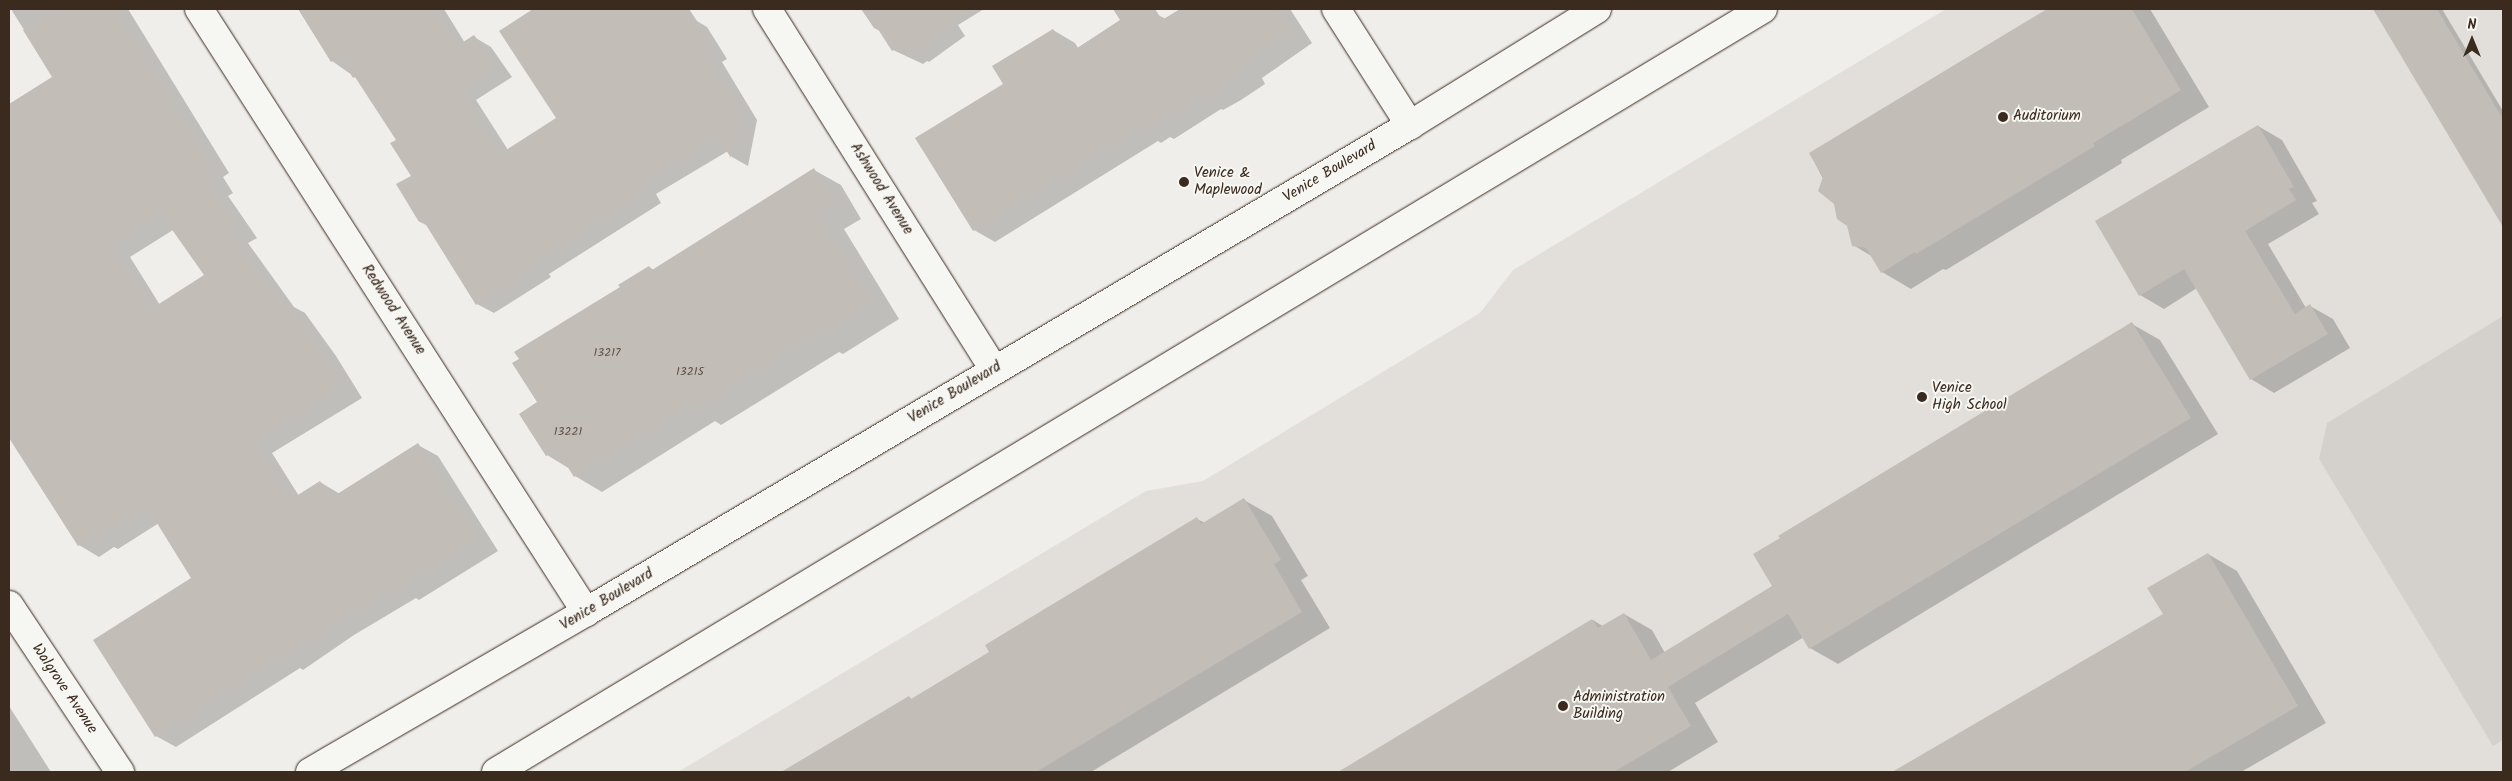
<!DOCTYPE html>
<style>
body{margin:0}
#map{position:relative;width:2512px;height:781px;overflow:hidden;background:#efeeea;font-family:Kalam,sans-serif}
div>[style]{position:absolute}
.built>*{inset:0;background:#e2dfdb}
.green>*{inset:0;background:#d4d1cc}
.shadow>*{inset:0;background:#0003}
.building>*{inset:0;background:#c2bdb7}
.roads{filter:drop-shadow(0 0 1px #3b2a1e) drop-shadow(0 0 1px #3b2a1e)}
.minor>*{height:28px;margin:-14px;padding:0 14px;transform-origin:14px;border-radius:14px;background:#f6f6f2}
.tertiary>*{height:28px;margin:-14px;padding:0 14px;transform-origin:14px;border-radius:14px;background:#f6f6f2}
.primary>*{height:28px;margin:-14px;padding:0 14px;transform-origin:14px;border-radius:14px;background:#f6f6f2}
.dots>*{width:14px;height:14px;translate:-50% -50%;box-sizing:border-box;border:2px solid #f6f6f2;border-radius:50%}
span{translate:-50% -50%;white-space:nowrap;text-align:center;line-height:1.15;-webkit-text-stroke:4px #f6f6f2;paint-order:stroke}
.number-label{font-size:12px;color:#5d4f44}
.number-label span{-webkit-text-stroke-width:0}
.poi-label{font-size:15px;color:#3b2a1e}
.left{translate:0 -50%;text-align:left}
.street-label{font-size:15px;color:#3b2a1e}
.frame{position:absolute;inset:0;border:10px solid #3b2a1e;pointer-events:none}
.north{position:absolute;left:2447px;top:15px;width:50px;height:50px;-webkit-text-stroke:4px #f6f6f2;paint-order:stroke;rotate:0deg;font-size:14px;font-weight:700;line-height:20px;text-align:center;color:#3b2a1e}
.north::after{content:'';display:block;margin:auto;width:18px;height:22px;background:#3b2a1e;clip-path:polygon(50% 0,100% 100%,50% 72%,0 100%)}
</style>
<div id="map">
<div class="built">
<i style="clip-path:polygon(1946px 9px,2503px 9px,2503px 772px,678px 772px,1146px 491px,1203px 481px,1480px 313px,1513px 270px)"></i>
</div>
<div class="green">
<i style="clip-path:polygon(2503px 316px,2503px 740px,2493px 746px,2319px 459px,2327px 423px)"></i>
</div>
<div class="shadow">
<i style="clip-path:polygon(evenodd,11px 9px,128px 9px,229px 173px,223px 177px,233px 193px,228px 196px,257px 238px,248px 243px,294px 307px,305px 313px,336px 356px,362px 398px,272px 453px,299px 496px,320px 482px,340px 494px,418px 445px,438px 456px,498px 551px,419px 600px,416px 598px,354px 635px,303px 670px,300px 668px,176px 747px,156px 736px,193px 578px,159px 523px,118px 549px,114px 547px,99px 557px,79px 545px,9px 436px,9px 106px,54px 78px,11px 9px,173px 230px,206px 275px,160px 305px,130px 257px,173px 230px)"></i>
<i style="clip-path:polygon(299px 9px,444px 9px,465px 43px,474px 37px,491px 47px,512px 77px,476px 100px,508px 150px,558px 118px,501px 31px,536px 9px,689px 9px,697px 21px,707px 27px,727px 59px,722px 62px,757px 120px,748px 166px,732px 157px,728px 151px,656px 194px,661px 203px,549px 274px,551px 277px,494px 313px,477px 304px,428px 226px,420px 222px,397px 185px,413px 177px,397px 140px,359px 80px,332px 61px)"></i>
<i style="clip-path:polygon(861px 9px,984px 9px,958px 25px,965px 36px,929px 62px,927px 61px,923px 64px,893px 50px,882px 32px,874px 28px)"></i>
<i style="clip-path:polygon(1139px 9px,1146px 9px,1166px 19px,1182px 9px,1290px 9px,1312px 43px,1262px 78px,1265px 84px,1241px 100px,1223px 110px,1221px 109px,1174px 139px,1170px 137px,1161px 143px,1158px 141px,995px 242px,974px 230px,1004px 84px,1053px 30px,1075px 43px,1078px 48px)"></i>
<i style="clip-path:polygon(2050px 9px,2150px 9px,2209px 107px,2121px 160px,2122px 163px,1946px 270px,1943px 269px,1911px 289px,1882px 272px,1873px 257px,1853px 245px,1848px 226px,1810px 154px)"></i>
<i style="clip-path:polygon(2373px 9px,2442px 9px,2503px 111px,2503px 200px,2497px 204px)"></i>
<i style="clip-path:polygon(2258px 126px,2282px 140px,2317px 201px,2312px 203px,2319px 214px,2268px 244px,2306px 308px,2310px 306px,2333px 319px,2350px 348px,2274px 393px,2251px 379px,2197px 288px,2164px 309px,2140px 295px)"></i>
<i style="clip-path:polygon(814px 170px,841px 185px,861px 219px,844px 229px,899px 319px,843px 354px,839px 352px,721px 425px,715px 421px,602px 492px,575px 476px,570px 469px,547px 455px,538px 403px,622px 287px,649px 267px,654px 270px)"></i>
<i style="clip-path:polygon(2132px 324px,2160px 340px,2218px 434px,1838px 664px,1810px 648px,1804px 637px,1695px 703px,1718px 742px,1668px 772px,1375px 772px,1366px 757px,1593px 620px,1604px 627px,1624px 614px,1652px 630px,1665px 653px,1774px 587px)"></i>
<i style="clip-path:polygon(1244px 500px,1272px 516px,1308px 576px,1301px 580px,1330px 628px,1091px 772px,784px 772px,909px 697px,913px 700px,991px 653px,1197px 519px,1205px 523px)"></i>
<i style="clip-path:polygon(2208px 554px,2237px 571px,2326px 723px,2241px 772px,1894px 772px,2164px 615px)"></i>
<i style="clip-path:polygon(9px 706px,51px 772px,9px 772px)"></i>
</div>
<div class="building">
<i style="clip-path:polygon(evenodd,56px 9px,116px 9px,210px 161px,204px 165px,214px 181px,209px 184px,238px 226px,229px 232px,281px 303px,285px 300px,316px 343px,342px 386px,253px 442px,290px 500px,320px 481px,331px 498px,418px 443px,479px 539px,398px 590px,397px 587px,334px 624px,282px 659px,280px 657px,155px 737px,93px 640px,191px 578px,147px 507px,97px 538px,95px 535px,78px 546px,9px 438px,9px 104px,52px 77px,23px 30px,56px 9px,161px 214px,204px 275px,151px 309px,111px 245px,161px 214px)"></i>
<i style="clip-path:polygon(298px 9px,434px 9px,457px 46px,474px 35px,496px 67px,460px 90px,500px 154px,556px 118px,499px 31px,533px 9px,686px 9px,711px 49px,706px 52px,740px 110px,731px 158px,718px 137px,640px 184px,645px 193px,533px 265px,535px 267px,476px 305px,423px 220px,419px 222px,396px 184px,411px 176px,390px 143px,396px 140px,355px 77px,353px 78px,340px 57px,331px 62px)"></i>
<i style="clip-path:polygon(865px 9px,973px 9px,911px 53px,910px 52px,905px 55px,900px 46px,892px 51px)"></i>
<i style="clip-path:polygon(1113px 9px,1155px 9px,1162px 20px,1180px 9px,1278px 9px,1292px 30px,1241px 66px,1245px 71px,1219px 88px,1200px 99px,1199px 97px,1152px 127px,1149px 124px,1138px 131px,1137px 129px,973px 231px,915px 138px,1003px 84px,992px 66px,1053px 29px,1068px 54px,1120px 20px)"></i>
<i style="clip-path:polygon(2047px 9px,2132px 9px,2181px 90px,2093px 143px,2095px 146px,1916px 254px,1915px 252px,1881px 273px,1866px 248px,1852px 246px,1847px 226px,1837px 219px,1834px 204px,1818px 191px,1823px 177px,1809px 153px)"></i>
<i style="clip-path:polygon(2373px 9px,2437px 9px,2503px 119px,2503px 227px)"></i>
<i style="clip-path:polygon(2258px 125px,2294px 187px,2289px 189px,2296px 200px,2245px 231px,2295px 314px,2310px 304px,2328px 334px,2250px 380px,2184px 269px,2139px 296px,2095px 221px)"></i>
<i style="clip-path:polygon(814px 168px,835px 203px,818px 213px,873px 303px,815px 339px,813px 336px,693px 410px,690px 405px,574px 477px,557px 450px,546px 456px,519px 414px,537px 402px,512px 363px,519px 359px,514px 352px,620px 287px,618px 285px,649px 266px,652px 270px)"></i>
<i style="clip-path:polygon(2132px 322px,2191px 418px,1809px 649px,1788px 614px,1668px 687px,1691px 726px,1614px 772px,1338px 772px,1592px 619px,1598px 628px,1624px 613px,1651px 660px,1772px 586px,1753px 554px,1780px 538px,1778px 536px)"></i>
<i style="clip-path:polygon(1244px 498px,1281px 560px,1274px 564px,1302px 612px,1036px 772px,781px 772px,909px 696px,911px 699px,989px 652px,985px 645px,1197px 517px,1201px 524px)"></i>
<i style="clip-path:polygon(2208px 553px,2298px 706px,2185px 772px,1892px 772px,2163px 614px,2147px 588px)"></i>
</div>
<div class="roads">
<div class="minor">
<i style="left:199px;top:9px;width:717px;rotate:57.31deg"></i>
<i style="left:767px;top:9px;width:426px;rotate:57.8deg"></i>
<i style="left:1336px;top:9px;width:138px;rotate:57.5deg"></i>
</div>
<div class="tertiary">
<i style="left:9px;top:605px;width:201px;rotate:56.4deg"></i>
</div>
<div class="primary">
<i style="left:310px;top:772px;width:319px;rotate:-30.1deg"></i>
<i style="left:586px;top:612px;width:957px;rotate:-30.58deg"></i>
<i style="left:1410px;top:125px;width:220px;rotate:-31.8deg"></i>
<i style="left:496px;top:772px;width:1479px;rotate:-31.06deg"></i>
</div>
</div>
<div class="dots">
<i style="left:2003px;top:117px;background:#3b2a1e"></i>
<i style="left:1184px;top:182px;background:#3b2a1e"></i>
<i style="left:1922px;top:397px;background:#3b2a1e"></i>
<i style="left:1563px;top:706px;background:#3b2a1e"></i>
</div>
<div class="number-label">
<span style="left:607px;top:353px">13217</span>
<span style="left:690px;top:372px">13215</span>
<span style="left:568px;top:432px">13221</span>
</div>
<div class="poi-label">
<span class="left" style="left:2013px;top:117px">Auditorium</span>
<span class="left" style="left:1194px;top:182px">Venice &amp;<br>Maplewood</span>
<span class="left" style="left:1932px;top:397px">Venice<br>High School</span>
<span class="left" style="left:1573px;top:706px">Administration<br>Building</span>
</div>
<div class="street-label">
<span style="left:1330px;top:172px;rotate:-31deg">Venice Boulevard</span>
<span style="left:881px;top:189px;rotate:58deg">Ashwood Avenue</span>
<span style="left:393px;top:310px;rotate:57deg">Redwood Avenue</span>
<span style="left:955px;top:393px;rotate:-31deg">Venice Boulevard</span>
<span style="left:607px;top:600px;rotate:-31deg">Venice Boulevard</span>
<span style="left:64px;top:689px;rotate:56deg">Walgrove Avenue</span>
</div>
<div class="frame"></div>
<div class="north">N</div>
</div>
